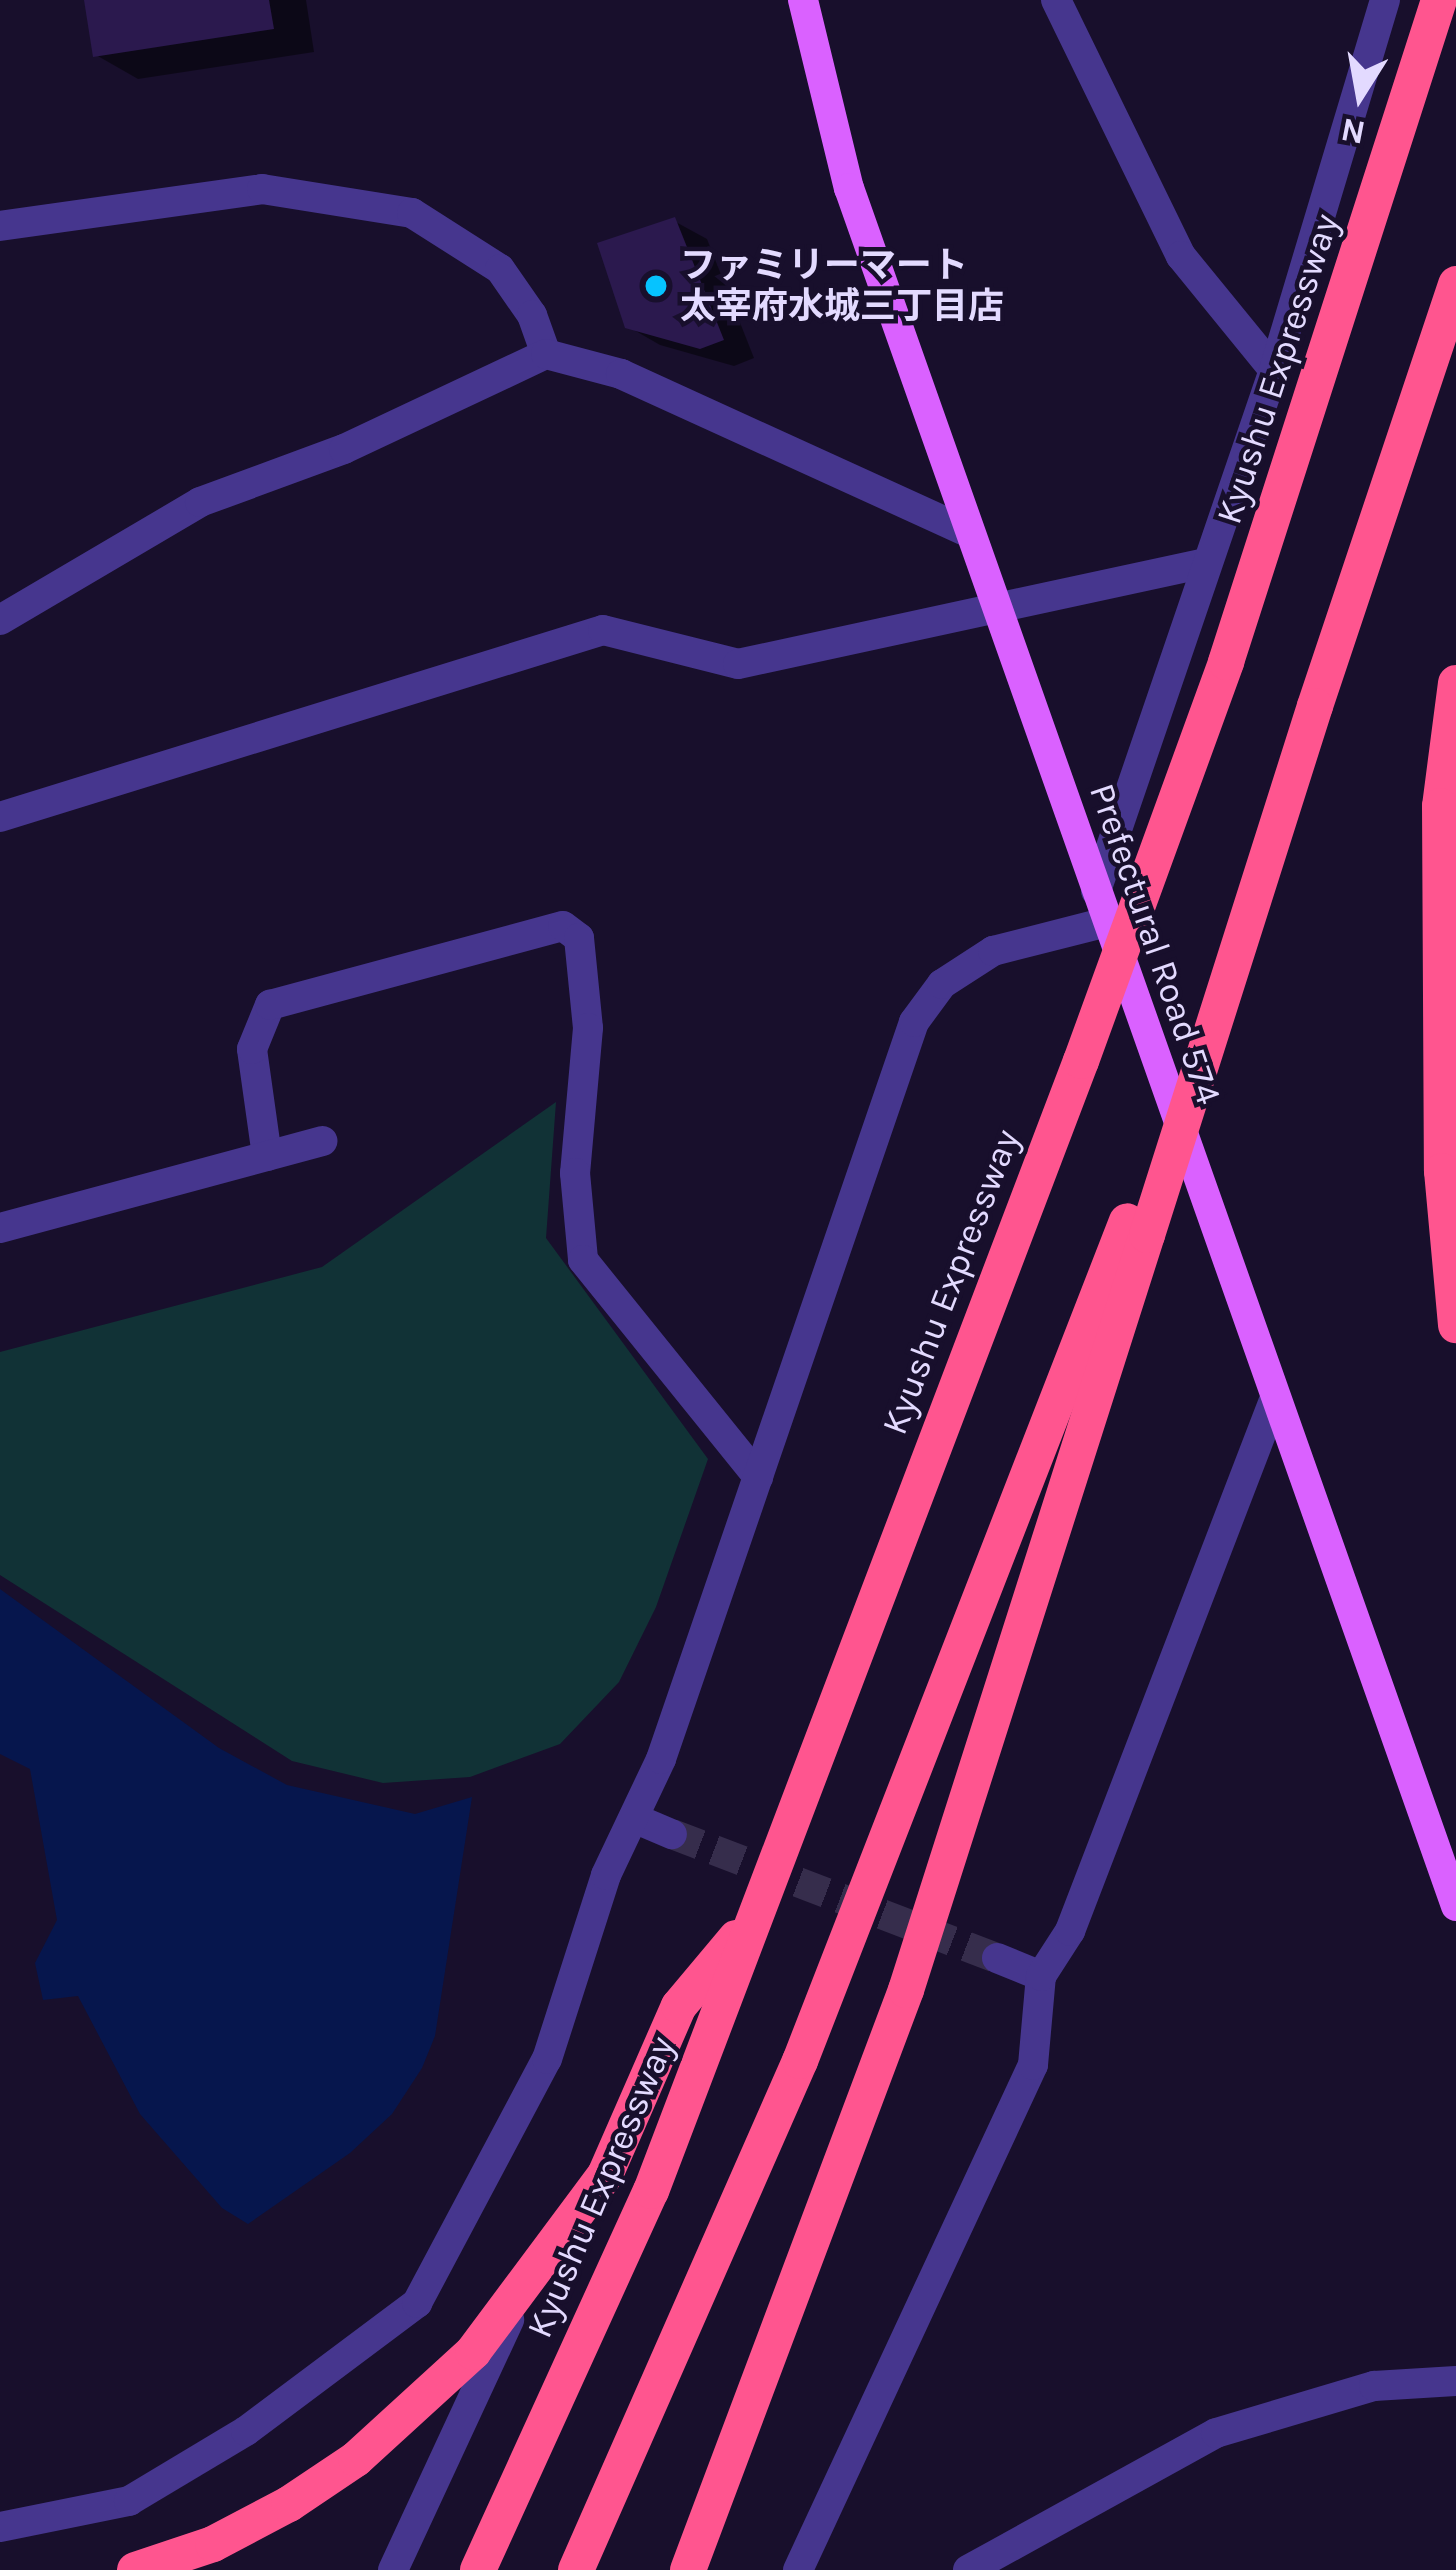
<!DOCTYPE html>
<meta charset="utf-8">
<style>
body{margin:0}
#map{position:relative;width:1456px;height:2570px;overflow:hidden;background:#180f2c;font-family:Karla,"Noto Sans JP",sans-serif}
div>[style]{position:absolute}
.green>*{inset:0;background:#113236}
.water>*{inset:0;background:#06164d}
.shadow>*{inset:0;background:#0007}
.building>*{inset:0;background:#2b194e}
.minor-tunnel>*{height:30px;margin-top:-15px;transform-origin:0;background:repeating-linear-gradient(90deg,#362d4c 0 30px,transparent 0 45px)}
.minor>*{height:30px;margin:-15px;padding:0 15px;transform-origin:15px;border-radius:15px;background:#46368e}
.major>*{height:30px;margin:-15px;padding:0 15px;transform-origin:15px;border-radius:15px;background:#da61ff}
.highway>*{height:36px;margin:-18px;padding:0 18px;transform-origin:18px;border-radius:18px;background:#ff558f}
.highway-bridge>*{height:36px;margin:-18px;padding:0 18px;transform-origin:18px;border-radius:18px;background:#ff558f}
.dots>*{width:33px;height:33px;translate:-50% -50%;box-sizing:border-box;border:6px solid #180f2c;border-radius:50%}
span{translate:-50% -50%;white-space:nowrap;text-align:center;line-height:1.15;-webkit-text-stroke:9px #180f2c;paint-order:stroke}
.poi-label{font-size:36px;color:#e3daff;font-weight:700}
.left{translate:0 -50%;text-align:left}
.street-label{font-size:36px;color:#e3daff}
.north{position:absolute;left:1300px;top:36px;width:120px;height:120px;-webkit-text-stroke:9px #180f2c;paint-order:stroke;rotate:191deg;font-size:33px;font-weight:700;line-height:48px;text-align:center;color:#e3daff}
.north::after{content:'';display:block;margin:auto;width:42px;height:54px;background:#e3daff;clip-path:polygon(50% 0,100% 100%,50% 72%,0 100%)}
</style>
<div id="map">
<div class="green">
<i style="clip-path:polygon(556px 1102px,546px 1238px,708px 1459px,656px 1607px,619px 1682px,560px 1744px,470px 1777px,383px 1783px,292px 1761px,0 1575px,0 1352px,322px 1267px)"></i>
</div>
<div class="water">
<i style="clip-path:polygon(0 1589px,219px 1748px,287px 1785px,415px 1814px,472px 1797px,435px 2036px,422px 2068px,392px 2114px,350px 2153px,248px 2224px,222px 2208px,140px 2114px,78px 1996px,43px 2000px,35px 1963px,57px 1920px,30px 1769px,0 1754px)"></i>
</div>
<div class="shadow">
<i style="clip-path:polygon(87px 0,306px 0,314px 52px,138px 79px,96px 55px)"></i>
<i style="clip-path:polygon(674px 221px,707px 239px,754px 358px,734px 366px,660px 345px,627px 326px)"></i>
</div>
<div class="building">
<i style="clip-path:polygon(84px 0,269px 0,274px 29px,93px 57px)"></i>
<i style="clip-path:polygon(675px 217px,724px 340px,700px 349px,625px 328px,597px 243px)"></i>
</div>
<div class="minor-tunnel">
<i style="left:672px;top:1834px;width:348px;rotate:20.9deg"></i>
</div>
<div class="minor">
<i style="left:1056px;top:0;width:285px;rotate:64deg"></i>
<i style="left:1181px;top:256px;width:147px;rotate:50.8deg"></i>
<i style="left:0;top:226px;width:265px;rotate:-8deg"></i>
<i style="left:262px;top:189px;width:152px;rotate:9.1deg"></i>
<i style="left:412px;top:213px;width:104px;rotate:32.5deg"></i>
<i style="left:500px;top:269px;width:56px;rotate:55.2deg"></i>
<i style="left:532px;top:315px;width:41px;rotate:70.3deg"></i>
<i style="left:0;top:620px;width:232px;rotate:-30.5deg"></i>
<i style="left:200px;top:502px;width:153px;rotate:-20.2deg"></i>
<i style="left:344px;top:449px;width:223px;rotate:-25.2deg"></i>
<i style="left:546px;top:354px;width:78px;rotate:14.9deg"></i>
<i style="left:621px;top:374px;width:381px;rotate:24.5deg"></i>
<i style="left:0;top:817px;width:631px;rotate:-17.23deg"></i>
<i style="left:603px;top:630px;width:139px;rotate:14.1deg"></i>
<i style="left:738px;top:664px;width:480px;rotate:-12.2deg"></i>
<i style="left:1096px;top:891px;width:551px;rotate:-71.14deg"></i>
<i style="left:1274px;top:370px;width:386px;rotate:-73.3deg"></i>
<i style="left:267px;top:1156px;width:108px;rotate:-98deg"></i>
<i style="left:252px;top:1049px;width:48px;rotate:-67.8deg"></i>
<i style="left:270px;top:1005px;width:303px;rotate:-15.1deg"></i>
<i style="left:563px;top:926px;width:20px;rotate:37deg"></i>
<i style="left:579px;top:938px;width:90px;rotate:84.3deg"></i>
<i style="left:588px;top:1028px;width:146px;rotate:95.1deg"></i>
<i style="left:575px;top:1173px;width:87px;rotate:84.7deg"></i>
<i style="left:583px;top:1260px;width:279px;rotate:51.1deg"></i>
<i style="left:0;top:1228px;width:334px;rotate:-15.1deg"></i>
<i style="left:636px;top:1819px;width:39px;rotate:23deg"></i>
<i style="left:997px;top:1958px;width:48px;rotate:22.2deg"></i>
<i style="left:0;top:2527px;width:132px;rotate:-11.4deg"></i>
<i style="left:129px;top:2501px;width:136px;rotate:-30.9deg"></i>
<i style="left:246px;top:2431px;width:214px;rotate:-36.8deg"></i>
<i style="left:417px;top:2303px;width:276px;rotate:-62deg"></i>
<i style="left:547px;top:2059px;width:193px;rotate:-72.2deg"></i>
<i style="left:606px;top:1875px;width:128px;rotate:-64.6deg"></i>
<i style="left:661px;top:1759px;width:779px;rotate:-71.05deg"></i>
<i style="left:914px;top:1022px;width:47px;rotate:-53.6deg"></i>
<i style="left:942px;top:984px;width:61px;rotate:-32.9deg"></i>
<i style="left:993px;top:951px;width:118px;rotate:-14.3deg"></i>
<i style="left:393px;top:2570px;width:276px;rotate:-65.1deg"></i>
<i style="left:798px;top:2570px;width:557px;rotate:-65.05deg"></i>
<i style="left:1033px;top:2065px;width:89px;rotate:-84.9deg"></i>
<i style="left:1041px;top:1976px;width:54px;rotate:-57.2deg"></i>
<i style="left:1070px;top:1931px;width:566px;rotate:-68.97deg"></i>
<i style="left:968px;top:2570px;width:283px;rotate:-28.9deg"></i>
<i style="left:1216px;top:2433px;width:165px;rotate:-16.6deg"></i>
<i style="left:1374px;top:2386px;width:82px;rotate:-3.5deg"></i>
</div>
<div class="major">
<i style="left:803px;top:0;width:194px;rotate:76.3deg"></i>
<i style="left:849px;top:188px;width:1822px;rotate:70.54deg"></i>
</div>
<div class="highway">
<i style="left:1456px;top:683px;width:124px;rotate:97.4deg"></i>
<i style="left:1440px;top:806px;width:365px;rotate:89.7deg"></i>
<i style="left:1442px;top:1171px;width:155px;rotate:84.8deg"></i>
<i style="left:1315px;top:706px;width:445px;rotate:-71.5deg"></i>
<i style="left:135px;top:2570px;width:82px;rotate:-18.4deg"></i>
<i style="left:213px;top:2544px;width:86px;rotate:-27.8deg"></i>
<i style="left:289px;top:2504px;width:81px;rotate:-33.9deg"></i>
<i style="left:356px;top:2459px;width:159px;rotate:-42.4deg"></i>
<i style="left:473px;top:2352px;width:221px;rotate:-53.3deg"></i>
<i style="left:605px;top:2175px;width:184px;rotate:-66.4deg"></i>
<i style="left:679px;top:2006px;width:89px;rotate:-50deg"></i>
<i style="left:478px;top:2570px;width:417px;rotate:-65.5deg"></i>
<i style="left:651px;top:2191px;width:1209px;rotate:-69.17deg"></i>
<i style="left:576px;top:2570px;width:556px;rotate:-66.25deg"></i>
<i style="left:800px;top:2061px;width:901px;rotate:-68.73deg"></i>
<i style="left:688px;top:2570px;width:620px;rotate:-69.4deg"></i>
<i style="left:906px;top:1990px;width:793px;rotate:-72.3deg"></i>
</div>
<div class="highway-bridge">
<i style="left:1081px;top:1061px;width:425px;rotate:-70deg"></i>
<i style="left:1226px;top:662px;width:695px;rotate:-72.16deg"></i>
<i style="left:1147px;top:1235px;width:555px;rotate:-72.38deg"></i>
</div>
<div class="dots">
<i style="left:656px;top:286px;background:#06c3ff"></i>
</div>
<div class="poi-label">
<span class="left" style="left:680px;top:286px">ファミリーマート<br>太宰府水城三丁目店</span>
</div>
<div class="street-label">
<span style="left:1278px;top:369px;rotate:-72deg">Kyushu Expressway</span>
<span style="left:1155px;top:944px;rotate:71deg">Prefectural Road 574</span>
<span style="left:951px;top:1282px;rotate:-69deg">Kyushu Expressway</span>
<span style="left:601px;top:2187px;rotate:-67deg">Kyushu Expressway</span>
</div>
<div class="north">N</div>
</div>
